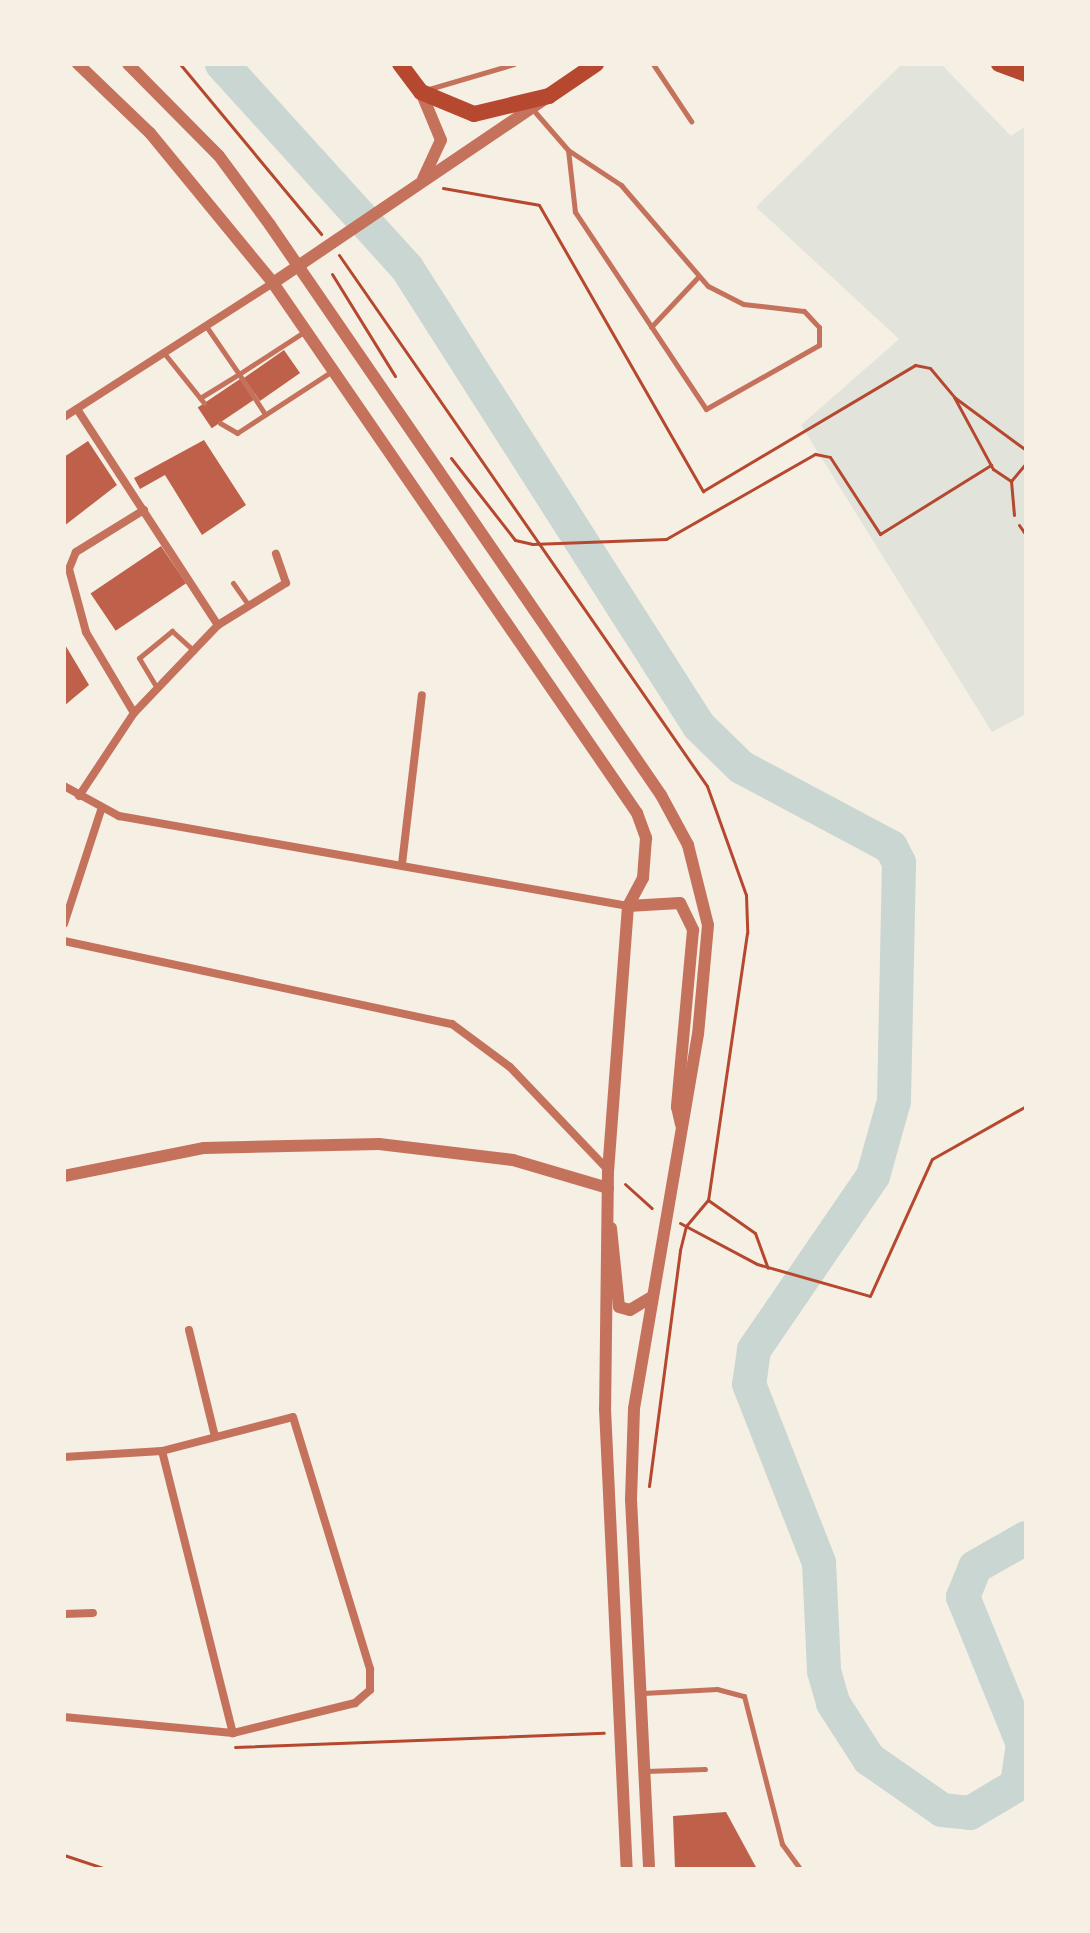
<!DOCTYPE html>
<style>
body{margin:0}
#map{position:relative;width:1090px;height:1933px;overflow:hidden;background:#f6efe4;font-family:Lora,serif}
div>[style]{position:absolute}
.green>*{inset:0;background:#e2e4dc}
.river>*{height:34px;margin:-17px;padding:0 17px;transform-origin:17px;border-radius:17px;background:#c9d6d2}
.building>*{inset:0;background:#bf614a;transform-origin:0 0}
.path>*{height:3px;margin:-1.5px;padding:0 1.5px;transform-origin:1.5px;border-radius:1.5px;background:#b5482f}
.service>*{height:5px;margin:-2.5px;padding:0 2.5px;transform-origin:2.5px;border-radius:2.5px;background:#c5725c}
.minor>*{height:8px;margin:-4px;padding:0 4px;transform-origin:4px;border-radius:4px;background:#c5725c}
.tertiary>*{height:12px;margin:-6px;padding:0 6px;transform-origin:6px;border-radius:6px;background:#c5725c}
.primary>*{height:16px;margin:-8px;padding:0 8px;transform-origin:8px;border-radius:8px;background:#b5482f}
span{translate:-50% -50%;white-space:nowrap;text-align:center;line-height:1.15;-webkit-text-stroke:6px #f6efe4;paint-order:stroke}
.frame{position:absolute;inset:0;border:66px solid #f6efe4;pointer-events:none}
</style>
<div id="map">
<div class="green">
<i style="clip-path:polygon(902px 64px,941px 64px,1011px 136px,1026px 126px,1026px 714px,992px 732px,801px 425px,899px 339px,756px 207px)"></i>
</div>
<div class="river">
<i style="left:222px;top:64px;width:275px;rotate:47.8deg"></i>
<i style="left:407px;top:268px;width:543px;rotate:57.48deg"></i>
<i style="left:699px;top:726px;width:59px;rotate:44.3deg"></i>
<i style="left:741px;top:767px;width:170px;rotate:28.1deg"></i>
<i style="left:891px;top:847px;width:18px;rotate:63deg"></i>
<i style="left:899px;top:863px;width:238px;rotate:91.2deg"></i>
<i style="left:894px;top:1101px;width:78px;rotate:105.6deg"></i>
<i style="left:873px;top:1176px;width:211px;rotate:124.4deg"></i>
<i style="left:754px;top:1350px;width:34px;rotate:98deg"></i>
<i style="left:749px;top:1384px;width:192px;rotate:68.6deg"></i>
<i style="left:819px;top:1563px;width:108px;rotate:87.3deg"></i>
<i style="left:824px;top:1671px;width:33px;rotate:74deg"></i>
<i style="left:833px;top:1703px;width:67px;rotate:57.3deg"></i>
<i style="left:869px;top:1759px;width:89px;rotate:34.9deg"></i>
<i style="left:942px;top:1810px;width:28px;rotate:6deg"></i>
<i style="left:970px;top:1813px;width:55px;rotate:-30.8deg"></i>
<i style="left:1017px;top:1785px;width:41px;rotate:-81.7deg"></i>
<i style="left:1023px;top:1744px;width:159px;rotate:-112.2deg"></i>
<i style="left:963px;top:1597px;width:32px;rotate:-68deg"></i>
<i style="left:975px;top:1567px;width:59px;rotate:-29.6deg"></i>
</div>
<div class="building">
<i style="left:284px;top:350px;width:28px;height:49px;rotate:55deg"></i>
<i style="left:240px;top:379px;width:25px;height:51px;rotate:56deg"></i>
<i style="clip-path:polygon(204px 440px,246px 505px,202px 535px,165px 475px,140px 489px,134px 478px)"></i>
<i style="clip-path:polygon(88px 441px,117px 485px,64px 526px,64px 457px)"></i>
<i style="left:161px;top:546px;width:45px;height:85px;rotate:56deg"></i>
<i style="clip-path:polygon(64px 643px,89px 685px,64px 706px)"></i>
<i style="clip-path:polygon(726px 1812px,757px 1869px,675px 1869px,673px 1816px)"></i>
</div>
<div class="path">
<i style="left:180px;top:64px;width:221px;rotate:50.3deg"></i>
<i style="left:443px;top:188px;width:97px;rotate:10deg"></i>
<i style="left:539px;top:205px;width:330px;rotate:60.2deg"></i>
<i style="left:703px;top:491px;width:247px;rotate:-30.7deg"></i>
<i style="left:915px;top:365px;width:15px;rotate:11deg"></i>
<i style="left:930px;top:368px;width:38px;rotate:50deg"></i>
<i style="left:954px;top:397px;width:89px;rotate:36.4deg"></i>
<i style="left:339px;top:255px;width:646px;rotate:55.28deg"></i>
<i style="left:707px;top:786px;width:116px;rotate:70.3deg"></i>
<i style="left:746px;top:895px;width:38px;rotate:88deg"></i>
<i style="left:747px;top:933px;width:270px;rotate:98.3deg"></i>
<i style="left:708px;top:1200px;width:57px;rotate:35.1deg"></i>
<i style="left:755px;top:1233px;width:37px;rotate:70deg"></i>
<i style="left:332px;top:274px;width:120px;rotate:58.3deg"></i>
<i style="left:954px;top:397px;width:82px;rotate:61.6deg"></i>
<i style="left:993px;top:469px;width:22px;rotate:34deg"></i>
<i style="left:451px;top:458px;width:104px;rotate:52deg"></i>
<i style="left:515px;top:540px;width:17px;rotate:13deg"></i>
<i style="left:532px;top:544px;width:134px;rotate:-2.1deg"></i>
<i style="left:666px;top:539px;width:172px;rotate:-29.7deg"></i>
<i style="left:815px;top:454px;width:15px;rotate:11deg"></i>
<i style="left:830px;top:457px;width:92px;rotate:57deg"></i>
<i style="left:880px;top:534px;width:131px;rotate:-31.9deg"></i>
<i style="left:1014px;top:515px;width:34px;rotate:-95deg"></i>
<i style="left:1011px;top:481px;width:23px;rotate:-50deg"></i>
<i style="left:1019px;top:525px;width:12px;rotate:55deg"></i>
<i style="left:625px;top:1184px;width:36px;rotate:42deg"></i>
<i style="left:680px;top:1223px;width:87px;rotate:28deg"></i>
<i style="left:757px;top:1264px;width:117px;rotate:15.8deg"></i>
<i style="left:870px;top:1296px;width:150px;rotate:-65.7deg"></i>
<i style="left:932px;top:1159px;width:108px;rotate:-29.4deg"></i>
<i style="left:649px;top:1486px;width:238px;rotate:-82.5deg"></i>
<i style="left:680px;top:1250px;width:25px;rotate:-76deg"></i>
<i style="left:686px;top:1226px;width:34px;rotate:-50deg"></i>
<i style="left:235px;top:1747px;width:369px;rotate:-2.2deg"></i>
<i style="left:64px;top:1855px;width:44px;rotate:18.4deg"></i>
</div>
<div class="service">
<i style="left:653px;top:64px;width:69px;rotate:56.3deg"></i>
<i style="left:429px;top:89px;width:89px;rotate:-16.4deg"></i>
<i style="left:535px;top:112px;width:50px;rotate:49deg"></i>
<i style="left:568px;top:150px;width:64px;rotate:33.4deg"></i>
<i style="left:621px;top:185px;width:133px;rotate:49.3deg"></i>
<i style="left:708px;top:286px;width:39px;rotate:27deg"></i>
<i style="left:743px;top:304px;width:61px;rotate:6.5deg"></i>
<i style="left:804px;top:311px;width:22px;rotate:47deg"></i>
<i style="left:819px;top:327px;width:18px;rotate:90deg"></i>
<i style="left:819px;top:345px;width:130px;rotate:150.5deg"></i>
<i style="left:706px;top:409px;width:237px;rotate:-123.6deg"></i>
<i style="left:575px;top:212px;width:62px;rotate:-96.4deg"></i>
<i style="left:206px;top:326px;width:58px;rotate:55.5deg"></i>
<i style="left:239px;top:374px;width:77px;rotate:-32.9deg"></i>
<i style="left:651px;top:327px;width:69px;rotate:-46.8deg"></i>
<i style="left:164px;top:353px;width:64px;rotate:51.3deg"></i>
<i style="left:200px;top:398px;width:46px;rotate:-31.6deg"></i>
<i style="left:239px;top:374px;width:48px;rotate:57deg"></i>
<i style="left:220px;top:423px;width:20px;rotate:30deg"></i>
<i style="left:237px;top:433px;width:113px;rotate:-33.1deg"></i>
<i style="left:1026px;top:489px;width:26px;rotate:90deg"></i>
<i style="left:233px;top:583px;width:28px;rotate:55deg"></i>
<i style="left:157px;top:688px;width:35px;rotate:-121deg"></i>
<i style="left:139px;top:658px;width:43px;rotate:-39.3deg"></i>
<i style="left:172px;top:631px;width:30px;rotate:42deg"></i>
<i style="left:643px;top:1693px;width:74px;rotate:-3.1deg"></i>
<i style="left:717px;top:1689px;width:28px;rotate:15deg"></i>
<i style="left:744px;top:1696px;width:153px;rotate:75.6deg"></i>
<i style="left:782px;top:1844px;width:31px;rotate:54deg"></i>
<i style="left:646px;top:1771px;width:59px;rotate:-1.9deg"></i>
</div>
<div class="minor">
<i style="left:77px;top:409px;width:258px;rotate:56.9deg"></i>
<i style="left:64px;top:417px;width:248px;rotate:-32.7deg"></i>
<i style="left:134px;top:713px;width:94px;rotate:-120.7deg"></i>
<i style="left:86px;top:632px;width:65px;rotate:-105.1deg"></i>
<i style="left:69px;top:569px;width:18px;rotate:-68deg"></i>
<i style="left:76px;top:552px;width:80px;rotate:-31.7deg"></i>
<i style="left:64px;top:786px;width:63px;rotate:28.6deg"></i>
<i style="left:119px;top:816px;width:517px;rotate:10.03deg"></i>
<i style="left:79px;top:796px;width:100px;rotate:-56.5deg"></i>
<i style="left:134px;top:713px;width:122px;rotate:-46.3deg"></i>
<i style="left:218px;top:625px;width:80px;rotate:-31.7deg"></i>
<i style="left:286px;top:583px;width:31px;rotate:-109deg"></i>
<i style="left:402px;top:864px;width:170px;rotate:-83.3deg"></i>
<i style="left:64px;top:924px;width:120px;rotate:-72deg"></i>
<i style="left:64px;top:941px;width:397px;rotate:12.1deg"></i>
<i style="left:452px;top:1024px;width:72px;rotate:36.6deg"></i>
<i style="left:510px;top:1067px;width:142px;rotate:46.4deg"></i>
<i style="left:189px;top:1330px;width:110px;rotate:76.3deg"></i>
<i style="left:162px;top:1451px;width:291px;rotate:75.9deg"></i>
<i style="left:64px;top:1457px;width:98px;rotate:-3.5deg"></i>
<i style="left:162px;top:1451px;width:135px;rotate:-14.5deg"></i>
<i style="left:293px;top:1417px;width:264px;rotate:73deg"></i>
<i style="left:370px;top:1669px;width:21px;rotate:90deg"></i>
<i style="left:370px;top:1690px;width:20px;rotate:139deg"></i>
<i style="left:355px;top:1703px;width:126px;rotate:166.2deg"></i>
<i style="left:233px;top:1733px;width:170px;rotate:-174.6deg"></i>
<i style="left:64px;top:1614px;width:29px;rotate:-2deg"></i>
</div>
<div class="tertiary">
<i style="left:78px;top:64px;width:100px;rotate:43.8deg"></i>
<i style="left:150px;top:133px;width:194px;rotate:50.6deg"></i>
<i style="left:273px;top:283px;width:643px;rotate:55.52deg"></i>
<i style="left:637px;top:813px;width:27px;rotate:70deg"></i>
<i style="left:646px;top:838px;width:40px;rotate:94.3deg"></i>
<i style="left:643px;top:878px;width:32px;rotate:118deg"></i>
<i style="left:628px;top:906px;width:265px;rotate:94.3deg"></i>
<i style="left:608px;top:1170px;width:239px;rotate:90.7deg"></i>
<i style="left:605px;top:1409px;width:461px;rotate:87.3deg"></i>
<i style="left:128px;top:64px;width:129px;rotate:45.3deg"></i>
<i style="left:219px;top:156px;width:86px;rotate:53.5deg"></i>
<i style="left:270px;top:225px;width:691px;rotate:55.55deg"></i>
<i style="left:661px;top:795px;width:57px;rotate:61.6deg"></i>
<i style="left:688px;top:845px;width:82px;rotate:76deg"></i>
<i style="left:708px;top:925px;width:109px;rotate:95.2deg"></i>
<i style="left:698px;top:1034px;width:380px;rotate:99.7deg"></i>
<i style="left:634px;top:1409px;width:90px;rotate:91.9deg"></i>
<i style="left:631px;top:1499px;width:370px;rotate:87.2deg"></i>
<i style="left:421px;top:92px;width:52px;rotate:67.4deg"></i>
<i style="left:441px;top:140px;width:43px;rotate:114.8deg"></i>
<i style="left:273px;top:283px;width:333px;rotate:-34.1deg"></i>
<i style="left:628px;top:906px;width:52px;rotate:-3.3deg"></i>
<i style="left:680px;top:903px;width:30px;rotate:64deg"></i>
<i style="left:693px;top:930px;width:178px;rotate:95.2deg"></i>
<i style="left:677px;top:1107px;width:18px;rotate:77deg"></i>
<i style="left:64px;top:1176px;width:143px;rotate:-11.3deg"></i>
<i style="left:204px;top:1148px;width:175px;rotate:-1.3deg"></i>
<i style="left:379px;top:1144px;width:135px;rotate:6.8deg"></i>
<i style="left:513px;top:1160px;width:99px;rotate:16.4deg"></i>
<i style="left:611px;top:1228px;width:79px;rotate:84.2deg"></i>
<i style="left:619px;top:1307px;width:11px;rotate:15deg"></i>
<i style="left:630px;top:1310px;width:27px;rotate:-31deg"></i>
</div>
<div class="primary">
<i style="left:400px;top:64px;width:35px;rotate:53deg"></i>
<i style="left:421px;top:92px;width:57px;rotate:22.5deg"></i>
<i style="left:474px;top:114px;width:77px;rotate:-13.5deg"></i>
<i style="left:549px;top:96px;width:57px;rotate:-34.2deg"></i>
<i style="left:999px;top:64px;width:29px;rotate:20deg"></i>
</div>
<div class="frame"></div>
</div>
